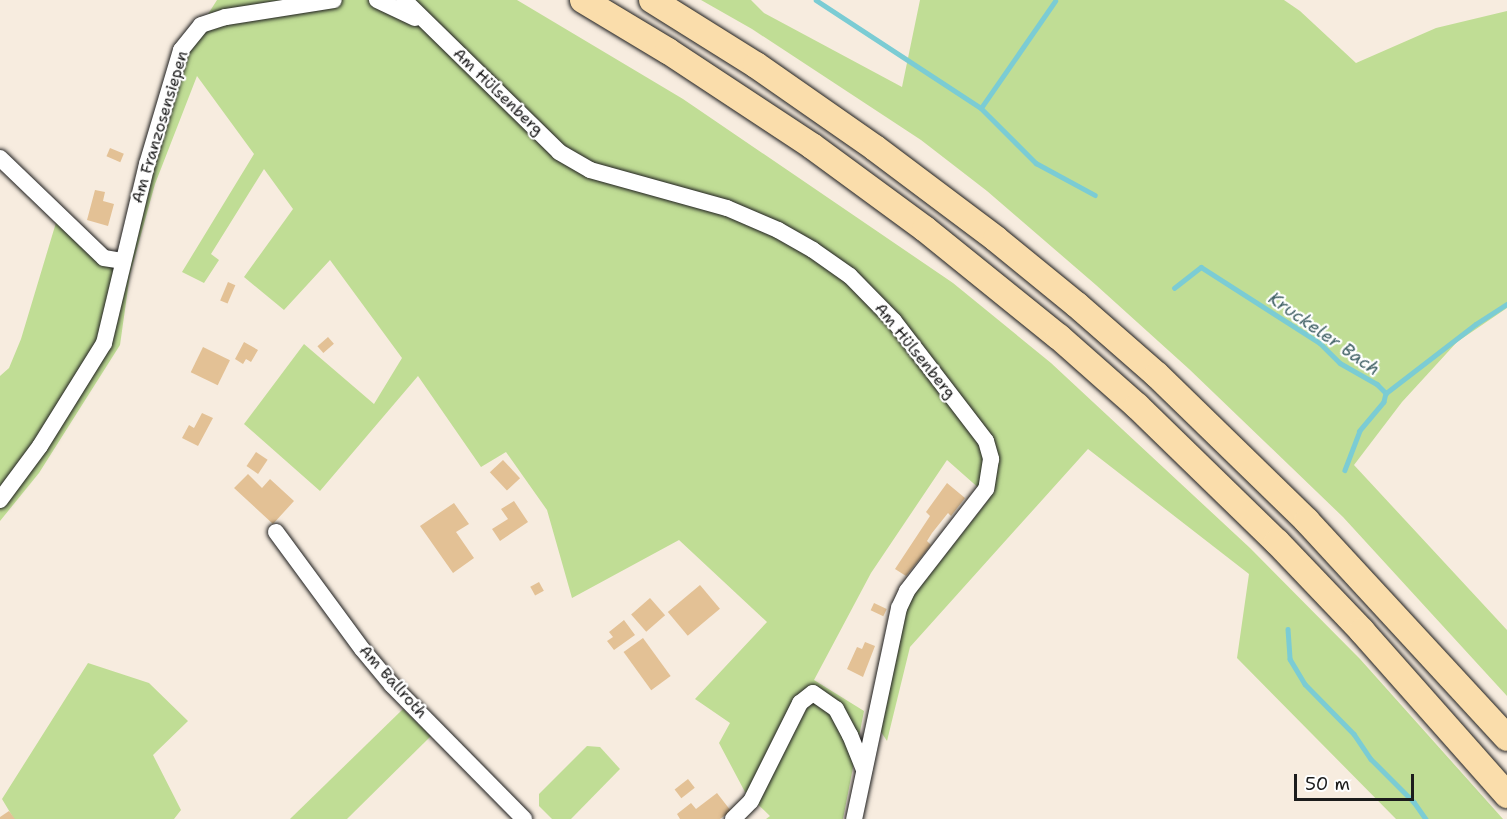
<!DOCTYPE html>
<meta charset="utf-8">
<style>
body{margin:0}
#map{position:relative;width:1507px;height:819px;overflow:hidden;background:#f7ecdf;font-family:"Shantell Sans",sans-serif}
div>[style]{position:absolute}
.green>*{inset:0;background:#c0dd95}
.stream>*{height:4.5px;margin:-2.25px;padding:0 2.25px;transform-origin:2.25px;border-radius:2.25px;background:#7bccd4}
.building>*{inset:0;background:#e3c195;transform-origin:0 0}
.roads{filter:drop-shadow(0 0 2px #1c1c1c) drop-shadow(0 0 2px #1c1c1c)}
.minor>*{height:16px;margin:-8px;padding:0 8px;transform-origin:8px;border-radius:8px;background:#fff}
.highway>*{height:26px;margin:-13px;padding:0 13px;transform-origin:13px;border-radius:13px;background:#faddab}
span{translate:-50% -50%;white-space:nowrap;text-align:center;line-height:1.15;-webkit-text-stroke:4.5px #fff;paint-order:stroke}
.street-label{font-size:16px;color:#1c1c1c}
.water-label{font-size:18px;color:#426266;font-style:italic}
.scale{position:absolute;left:1294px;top:774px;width:120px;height:27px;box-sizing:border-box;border:3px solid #1c1c1c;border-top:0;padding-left:8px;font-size:18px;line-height:21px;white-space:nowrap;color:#1c1c1c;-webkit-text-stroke:4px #fff;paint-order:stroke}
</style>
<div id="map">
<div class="green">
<i style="clip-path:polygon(217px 0,517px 0,683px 99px,953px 283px,1051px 363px,1250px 548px,1360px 659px,1503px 819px,1396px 819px,1237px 658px,1249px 574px,1088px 449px,910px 647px,887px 741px,879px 729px,903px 609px,990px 498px,947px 460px,871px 573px,814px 680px,864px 711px,843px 819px,766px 819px,770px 816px,745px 792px,719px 743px,730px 723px,695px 699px,767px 622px,679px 540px,572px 598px,547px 510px,506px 452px,481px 467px,418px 376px,320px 491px,244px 424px,304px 344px,374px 404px,402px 358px,330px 260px,284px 310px,244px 277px,293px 209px,264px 169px,211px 254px,219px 260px,204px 283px,182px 272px,254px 154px,197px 76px,155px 184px,130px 274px,120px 345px,39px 473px,0 521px,0 376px,9px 368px,21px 339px,58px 216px,122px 261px,182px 55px)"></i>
<i style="clip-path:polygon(701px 0,751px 0,764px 13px,902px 87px,920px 0,1284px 0,1300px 11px,1356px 63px,1436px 28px,1507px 11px,1507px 308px,1457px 342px,1402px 402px,1354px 465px,1507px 630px,1507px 696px,1343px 517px,1189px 369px,1096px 285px,987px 191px,921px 140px,752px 29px)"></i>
<i style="clip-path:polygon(88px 663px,149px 683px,188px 721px,153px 755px,181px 810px,174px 819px,14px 819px,2px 799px)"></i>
<i style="clip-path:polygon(403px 709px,431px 736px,347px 819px,290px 819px)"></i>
<i style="clip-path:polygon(587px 746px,600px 747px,620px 769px,571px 819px,552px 819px,539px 806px,539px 794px)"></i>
</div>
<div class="stream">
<i style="left:816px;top:0;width:197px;rotate:33.2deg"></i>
<i style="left:981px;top:108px;width:78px;rotate:45deg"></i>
<i style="left:1036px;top:163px;width:67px;rotate:28.5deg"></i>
<i style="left:981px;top:108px;width:130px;rotate:-55.3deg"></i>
<i style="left:1174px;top:288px;width:34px;rotate:-38deg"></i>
<i style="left:1201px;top:267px;width:141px;rotate:32.6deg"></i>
<i style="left:1320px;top:343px;width:28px;rotate:45deg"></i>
<i style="left:1340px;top:363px;width:43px;rotate:29.6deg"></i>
<i style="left:1377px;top:384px;width:13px;rotate:45deg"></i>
<i style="left:1386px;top:393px;width:9px;rotate:103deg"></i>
<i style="left:1384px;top:402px;width:38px;rotate:130deg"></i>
<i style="left:1360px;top:431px;width:42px;rotate:111deg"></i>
<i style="left:1386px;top:393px;width:113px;rotate:-37.5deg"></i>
<i style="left:1476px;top:324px;width:37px;rotate:-33deg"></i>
<i style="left:1288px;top:629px;width:30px;rotate:86deg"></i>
<i style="left:1290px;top:659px;width:29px;rotate:59deg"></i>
<i style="left:1305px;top:684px;width:70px;rotate:45.6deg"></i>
<i style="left:1354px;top:734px;width:30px;rotate:56deg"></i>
<i style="left:1371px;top:759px;width:61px;rotate:45deg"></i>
<i style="left:1414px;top:802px;width:21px;rotate:55deg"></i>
</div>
<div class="building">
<i style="left:110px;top:148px;width:15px;height:9px;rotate:23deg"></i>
<i style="clip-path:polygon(95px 190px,105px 192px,103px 201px,114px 204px,108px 226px,87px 220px)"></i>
<i style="left:228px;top:282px;width:8px;height:20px;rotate:23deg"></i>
<i style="left:328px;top:337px;width:9px;height:14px;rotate:49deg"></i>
<i style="clip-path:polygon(244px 342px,258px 350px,251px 362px,246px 359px,243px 364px,235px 359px)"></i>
<i style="left:203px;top:347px;width:30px;height:28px;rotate:26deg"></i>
<i style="clip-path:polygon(202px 413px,213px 418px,198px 446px,182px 438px,189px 425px,194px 428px)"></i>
<i style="left:256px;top:452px;width:14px;height:17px;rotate:34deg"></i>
<i style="left:503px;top:460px;width:25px;height:18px;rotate:47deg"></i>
<i style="clip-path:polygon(248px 474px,262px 488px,270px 479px,294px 501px,273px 524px,234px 488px)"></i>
<i style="clip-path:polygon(947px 483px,965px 498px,951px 516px,948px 513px,932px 533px,927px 541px,931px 545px,906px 576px,895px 569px,930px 516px,926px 512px)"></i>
<i style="clip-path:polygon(514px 501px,528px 522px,500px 541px,492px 529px,508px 519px,501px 509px)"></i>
<i style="clip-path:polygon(454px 503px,469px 524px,456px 532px,474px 558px,453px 573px,420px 526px)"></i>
<i style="left:539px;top:582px;width:10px;height:10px;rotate:61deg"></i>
<i style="left:700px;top:585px;width:31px;height:42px;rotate:50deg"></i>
<i style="left:650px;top:598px;width:23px;height:25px;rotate:49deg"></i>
<i style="left:874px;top:603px;width:14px;height:8px;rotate:25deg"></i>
<i style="clip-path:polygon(624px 620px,635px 635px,614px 650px,607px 641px,613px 637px,609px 632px)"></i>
<i style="left:643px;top:638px;width:47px;height:24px;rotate:54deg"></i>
<i style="clip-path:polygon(865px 642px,875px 646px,863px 677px,847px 669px,857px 647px,862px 649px)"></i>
<i style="left:688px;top:779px;width:11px;height:17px;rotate:52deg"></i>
<i style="clip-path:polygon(717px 793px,731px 811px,720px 819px,680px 819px,677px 814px,691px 803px,696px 809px)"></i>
<i style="clip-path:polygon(9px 811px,15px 819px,0 819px,0 817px)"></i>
</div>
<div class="roads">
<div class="minor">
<i style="left:377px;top:0;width:42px;rotate:25.3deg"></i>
<i style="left:404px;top:0;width:217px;rotate:44.4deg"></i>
<i style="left:559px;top:152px;width:36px;rotate:30deg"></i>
<i style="left:590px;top:170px;width:142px;rotate:15.5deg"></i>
<i style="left:727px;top:208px;width:56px;rotate:23.3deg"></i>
<i style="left:778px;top:230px;width:40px;rotate:29.7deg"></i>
<i style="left:813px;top:250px;width:45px;rotate:35.1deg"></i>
<i style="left:850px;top:276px;width:63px;rotate:45.6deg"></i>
<i style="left:894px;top:321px;width:151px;rotate:52.5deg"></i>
<i style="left:986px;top:441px;width:19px;rotate:74deg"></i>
<i style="left:991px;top:459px;width:30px;rotate:99deg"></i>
<i style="left:986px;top:489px;width:129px;rotate:127.8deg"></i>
<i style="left:907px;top:591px;width:19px;rotate:115deg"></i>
<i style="left:899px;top:608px;width:216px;rotate:102deg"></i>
<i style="left:0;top:158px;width:144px;rotate:43.9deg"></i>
<i style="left:104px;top:258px;width:18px;rotate:9deg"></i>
<i style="left:0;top:500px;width:67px;rotate:-53.5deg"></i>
<i style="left:40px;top:446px;width:121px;rotate:-58.1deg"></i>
<i style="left:104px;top:343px;width:184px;rotate:-76.5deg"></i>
<i style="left:147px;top:164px;width:119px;rotate:-73.4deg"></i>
<i style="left:181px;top:50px;width:32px;rotate:-51deg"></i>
<i style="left:201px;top:25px;width:26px;rotate:-18deg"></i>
<i style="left:226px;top:17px;width:109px;rotate:-8.9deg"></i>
<i style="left:276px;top:532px;width:145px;rotate:53.7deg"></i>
<i style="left:362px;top:649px;width:47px;rotate:50.2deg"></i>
<i style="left:392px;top:685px;width:188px;rotate:45.4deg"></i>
<i style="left:733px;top:819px;width:25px;rotate:-45deg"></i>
<i style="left:751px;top:801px;width:110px;rotate:-63.4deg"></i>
<i style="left:800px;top:703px;width:16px;rotate:-38deg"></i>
<i style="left:813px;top:693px;width:28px;rotate:35deg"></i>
<i style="left:836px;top:709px;width:30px;rotate:62deg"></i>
<i style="left:850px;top:735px;width:38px;rotate:68deg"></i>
</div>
<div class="highway">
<i style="left:583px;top:0;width:99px;rotate:31deg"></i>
<i style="left:668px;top:51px;width:173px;rotate:33.4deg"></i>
<i style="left:812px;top:146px;width:140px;rotate:36.3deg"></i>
<i style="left:925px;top:229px;width:172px;rotate:38.9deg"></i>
<i style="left:1059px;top:337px;width:104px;rotate:41.5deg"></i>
<i style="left:1137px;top:406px;width:195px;rotate:44.2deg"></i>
<i style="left:1277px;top:542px;width:123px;rotate:46.3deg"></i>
<i style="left:1362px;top:631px;width:219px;rotate:48.5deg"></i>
<i style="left:652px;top:0;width:123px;rotate:32deg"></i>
<i style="left:756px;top:65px;width:145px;rotate:34.9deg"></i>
<i style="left:875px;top:148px;width:151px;rotate:36.9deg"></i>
<i style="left:996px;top:239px;width:104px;rotate:39.2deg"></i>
<i style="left:1077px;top:305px;width:106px;rotate:41.2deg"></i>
<i style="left:1157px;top:375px;width:209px;rotate:44.2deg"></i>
<i style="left:1307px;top:521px;width:295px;rotate:47.3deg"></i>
</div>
</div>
<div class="street-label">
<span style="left:498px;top:92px;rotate:44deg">Am Hülsenberg</span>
<span style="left:160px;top:127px;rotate:-73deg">Am Franzosensiepen</span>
<span style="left:915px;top:351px;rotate:51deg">Am Hülsenberg</span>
<span style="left:393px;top:682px;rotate:48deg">Am Ballroth</span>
</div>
<div class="water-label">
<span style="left:1324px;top:334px;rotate:35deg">Kruckeler Bach</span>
</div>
<div class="scale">50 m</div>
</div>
